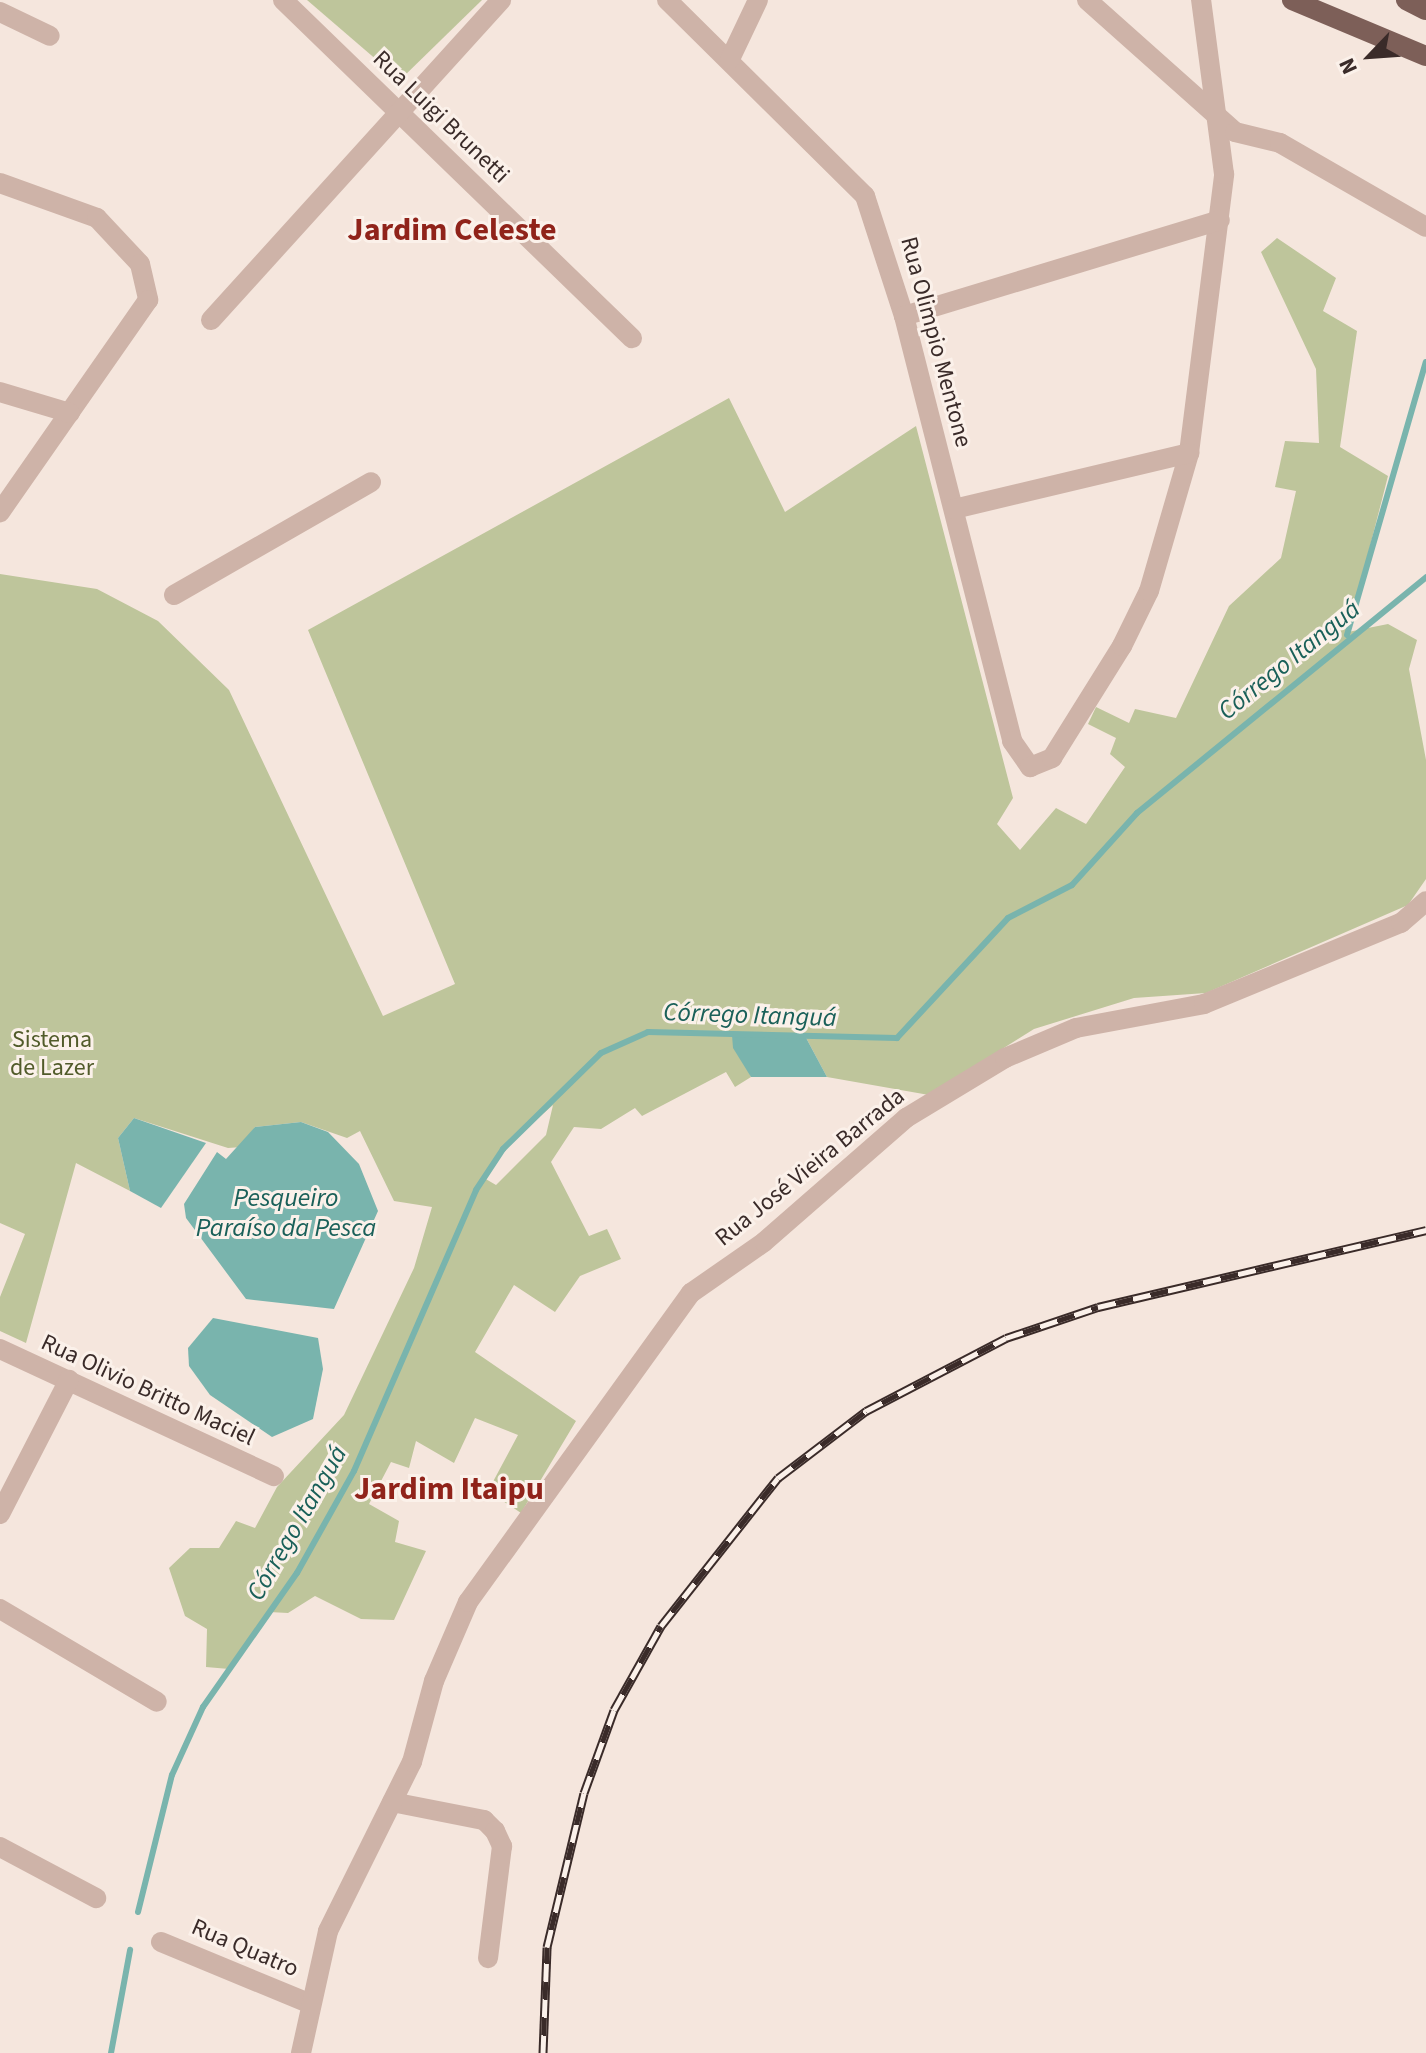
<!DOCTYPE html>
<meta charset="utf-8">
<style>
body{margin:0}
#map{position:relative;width:1426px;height:2053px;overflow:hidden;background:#f5e6dd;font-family:"Source Sans 3",sans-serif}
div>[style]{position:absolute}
.green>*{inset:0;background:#bec59b}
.water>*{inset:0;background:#79b4ad}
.stream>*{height:6px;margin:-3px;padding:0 3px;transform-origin:3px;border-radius:3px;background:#79b4ad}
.minor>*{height:20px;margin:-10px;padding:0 10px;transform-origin:10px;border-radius:10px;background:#ceb3a8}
.major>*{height:20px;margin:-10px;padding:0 10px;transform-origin:10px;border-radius:10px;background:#7d5f58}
.rail>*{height:9px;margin-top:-4.5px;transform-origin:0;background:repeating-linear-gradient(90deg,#fbf1ea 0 18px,#3a2b29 0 36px);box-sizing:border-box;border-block:2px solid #3a2b29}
span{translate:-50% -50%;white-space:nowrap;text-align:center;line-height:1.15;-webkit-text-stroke:6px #fbf1ea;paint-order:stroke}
.street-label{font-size:24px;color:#3a2b29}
.park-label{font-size:24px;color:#515b2a}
.water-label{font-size:26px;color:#1a6059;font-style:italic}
.district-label{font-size:32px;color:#90231a;font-weight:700}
.north{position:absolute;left:1330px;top:16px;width:80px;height:80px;-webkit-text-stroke:6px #fbf1ea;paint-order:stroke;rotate:245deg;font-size:22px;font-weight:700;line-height:32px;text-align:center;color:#3a2b29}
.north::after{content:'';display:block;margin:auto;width:28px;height:36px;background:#3a2b29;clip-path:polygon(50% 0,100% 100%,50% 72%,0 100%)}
</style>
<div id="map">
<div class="green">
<i style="clip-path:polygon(307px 0,482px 0,400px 80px)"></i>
<i style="clip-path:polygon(evenodd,1277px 238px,1336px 278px,1323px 311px,1357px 331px,1340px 447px,1388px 476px,1348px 632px,1388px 624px,1417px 640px,1409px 669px,1426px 760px,1426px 879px,1408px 905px,1206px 993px,1134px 998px,1034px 1029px,929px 1095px,827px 1077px,804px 1034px,733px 1035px,751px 1077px,735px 1087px,726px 1072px,642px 1116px,635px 1108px,601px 1129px,574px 1127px,551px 1162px,589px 1236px,607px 1229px,621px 1259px,580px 1276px,555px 1312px,514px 1285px,475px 1352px,576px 1421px,521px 1513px,488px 1491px,518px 1435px,475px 1418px,454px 1463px,416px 1441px,409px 1468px,391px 1462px,369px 1504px,399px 1521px,395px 1542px,426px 1551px,394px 1620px,361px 1619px,315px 1596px,288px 1613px,269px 1612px,229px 1669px,206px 1667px,207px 1629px,185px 1616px,169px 1568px,190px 1548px,219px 1548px,236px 1521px,255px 1528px,277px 1487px,344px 1415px,414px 1268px,432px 1207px,394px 1201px,360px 1131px,347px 1138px,301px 1122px,255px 1127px,242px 1147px,228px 1148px,134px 1118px,118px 1138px,130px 1191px,76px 1163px,26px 1343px,0 1331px,0 1297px,25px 1234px,0 1223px,0 574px,97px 589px,158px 621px,229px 690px,383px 1016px,455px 984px,308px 630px,729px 398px,785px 512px,916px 426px,1013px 798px,997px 824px,1020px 850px,1056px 808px,1086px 824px,1125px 767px,1110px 754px,1116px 738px,1088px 724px,1096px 707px,1129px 723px,1135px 709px,1176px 718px,1229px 606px,1281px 558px,1296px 491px,1275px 487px,1285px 441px,1319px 443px,1316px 369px,1261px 252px,1277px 238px,553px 1105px,546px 1135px,496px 1185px,484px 1178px,503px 1149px,553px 1105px)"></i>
</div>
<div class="water">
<i style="clip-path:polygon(804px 1034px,827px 1077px,751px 1077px,733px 1048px,732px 1035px)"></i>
<i style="clip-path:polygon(134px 1118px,206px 1143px,161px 1208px,130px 1191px,118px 1138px)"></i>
<i style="clip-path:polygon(301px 1122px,328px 1132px,359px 1164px,378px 1211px,334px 1309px,246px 1299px,186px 1218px,184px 1204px,217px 1152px,226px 1159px,255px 1127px)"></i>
<i style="clip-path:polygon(213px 1318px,318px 1338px,323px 1369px,313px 1419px,272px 1437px,210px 1395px,189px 1366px,188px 1348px)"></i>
</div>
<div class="stream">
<i style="left:1347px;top:635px;width:284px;rotate:-73.9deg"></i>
<i style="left:138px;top:1912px;width:141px;rotate:-76.1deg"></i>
<i style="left:172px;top:1775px;width:75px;rotate:-65.5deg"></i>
<i style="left:203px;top:1707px;width:164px;rotate:-55deg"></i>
<i style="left:297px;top:1573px;width:117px;rotate:-60.8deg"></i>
<i style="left:354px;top:1471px;width:306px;rotate:-66.5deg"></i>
<i style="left:476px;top:1190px;width:49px;rotate:-56.6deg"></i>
<i style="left:503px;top:1149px;width:137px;rotate:-44.4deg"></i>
<i style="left:601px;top:1053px;width:51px;rotate:-24.1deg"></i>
<i style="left:648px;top:1032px;width:249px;rotate:1.4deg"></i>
<i style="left:897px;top:1038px;width:163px;rotate:-47.2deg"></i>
<i style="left:1008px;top:918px;width:72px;rotate:-27.3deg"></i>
<i style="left:1072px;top:885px;width:97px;rotate:-47.9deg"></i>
<i style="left:1137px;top:813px;width:373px;rotate:-39.2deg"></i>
<i style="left:111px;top:2053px;width:105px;rotate:-79.5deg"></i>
</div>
<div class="minor">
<i style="left:283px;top:0;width:486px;rotate:44.1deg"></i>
<i style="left:667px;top:0;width:279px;rotate:44.7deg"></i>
<i style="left:865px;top:196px;width:126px;rotate:72deg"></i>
<i style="left:904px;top:316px;width:439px;rotate:75.7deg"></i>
<i style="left:1012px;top:741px;width:32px;rotate:55deg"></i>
<i style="left:1030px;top:767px;width:24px;rotate:-22deg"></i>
<i style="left:1052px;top:758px;width:132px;rotate:-58deg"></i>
<i style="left:1122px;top:646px;width:61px;rotate:-63.9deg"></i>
<i style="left:1149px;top:591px;width:144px;rotate:-73.8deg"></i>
<i style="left:1189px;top:453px;width:281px;rotate:-82.8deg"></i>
<i style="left:1224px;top:174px;width:176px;rotate:-97.5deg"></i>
<i style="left:1087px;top:0;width:198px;rotate:41.7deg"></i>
<i style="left:1235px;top:132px;width:46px;rotate:13.7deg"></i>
<i style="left:1280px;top:143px;width:168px;rotate:29.9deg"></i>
<i style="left:0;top:12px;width:55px;rotate:25.6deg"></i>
<i style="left:730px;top:59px;width:65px;rotate:-64.6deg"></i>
<i style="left:0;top:183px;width:103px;rotate:19.8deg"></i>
<i style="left:97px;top:218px;width:63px;rotate:46.9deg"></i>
<i style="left:140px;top:264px;width:37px;rotate:77deg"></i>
<i style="left:148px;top:300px;width:259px;rotate:124.9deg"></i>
<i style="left:904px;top:316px;width:330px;rotate:-16.9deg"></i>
<i style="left:211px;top:320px;width:432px;rotate:-47.8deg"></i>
<i style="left:0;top:392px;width:73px;rotate:16.7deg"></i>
<i style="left:954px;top:509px;width:242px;rotate:-13.4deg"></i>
<i style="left:174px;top:595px;width:227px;rotate:-29.8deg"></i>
<i style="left:0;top:1349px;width:302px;rotate:24.9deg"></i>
<i style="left:0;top:1514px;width:151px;rotate:-62.8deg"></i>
<i style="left:0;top:1609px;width:182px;rotate:30.6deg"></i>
<i style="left:392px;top:1802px;width:94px;rotate:11.1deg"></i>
<i style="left:484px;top:1820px;width:16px;rotate:45deg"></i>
<i style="left:495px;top:1831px;width:17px;rotate:65deg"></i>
<i style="left:502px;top:1846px;width:113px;rotate:97.1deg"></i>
<i style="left:0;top:1847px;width:109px;rotate:28deg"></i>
<i style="left:161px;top:1942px;width:159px;rotate:22.5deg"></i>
<i style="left:301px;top:2053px;width:125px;rotate:-77.5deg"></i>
<i style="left:328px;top:1931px;width:189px;rotate:-63.6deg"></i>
<i style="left:412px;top:1762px;width:84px;rotate:-74.8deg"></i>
<i style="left:434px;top:1681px;width:86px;rotate:-66.7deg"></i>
<i style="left:468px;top:1602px;width:381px;rotate:-54.2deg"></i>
<i style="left:691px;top:1293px;width:89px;rotate:-34.9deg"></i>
<i style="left:764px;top:1242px;width:189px;rotate:-41.1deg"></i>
<i style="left:906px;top:1118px;width:116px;rotate:-31.2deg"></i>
<i style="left:1005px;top:1058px;width:77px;rotate:-22.9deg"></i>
<i style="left:1076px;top:1028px;width:130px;rotate:-10.6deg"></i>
<i style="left:1204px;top:1004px;width:213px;rotate:-22.4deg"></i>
<i style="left:1401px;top:923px;width:33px;rotate:-41deg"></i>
</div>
<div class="major">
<i style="left:1292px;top:0;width:145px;rotate:22.7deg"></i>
<i style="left:1406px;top:0;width:22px;rotate:27deg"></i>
</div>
<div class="rail">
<i style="left:543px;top:2053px;width:106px;rotate:-87.8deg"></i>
<i style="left:547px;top:1947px;width:158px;rotate:-76.5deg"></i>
<i style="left:584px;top:1793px;width:88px;rotate:-70.1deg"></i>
<i style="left:614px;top:1710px;width:96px;rotate:-60.8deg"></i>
<i style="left:661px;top:1626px;width:189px;rotate:-51.7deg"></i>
<i style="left:778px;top:1478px;width:111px;rotate:-37.3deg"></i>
<i style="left:866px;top:1411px;width:158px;rotate:-27.5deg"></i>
<i style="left:1006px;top:1338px;width:97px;rotate:-18.6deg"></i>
<i style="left:1098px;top:1307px;width:337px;rotate:-13.2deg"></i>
</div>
<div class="street-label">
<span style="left:441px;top:117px;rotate:44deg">Rua Luigi Brunetti</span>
<span style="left:936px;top:342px;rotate:75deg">Rua Olimpio Mentone</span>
<span style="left:810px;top:1167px;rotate:-39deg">Rua José Vieira Barrada</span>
<span style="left:148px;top:1390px;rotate:25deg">Rua Olivio Britto Maciel</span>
<span style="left:245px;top:1948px;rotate:23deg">Rua Quatro</span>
</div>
<div class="park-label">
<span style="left:52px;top:1054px">Sistema<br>de Lazer</span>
</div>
<div class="water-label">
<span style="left:1289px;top:660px;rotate:-39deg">Córrego Itanguá</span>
<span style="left:750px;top:1015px;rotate:2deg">Córrego Itanguá</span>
<span style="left:286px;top:1213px">Pesqueiro<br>Paraíso da Pesca</span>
<span style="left:297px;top:1523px;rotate:-60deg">Córrego Itanguá</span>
</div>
<div class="district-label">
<span style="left:452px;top:230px">Jardim Celeste</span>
<span style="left:449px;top:1489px">Jardim Itaipu</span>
</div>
<div class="north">N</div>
</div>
